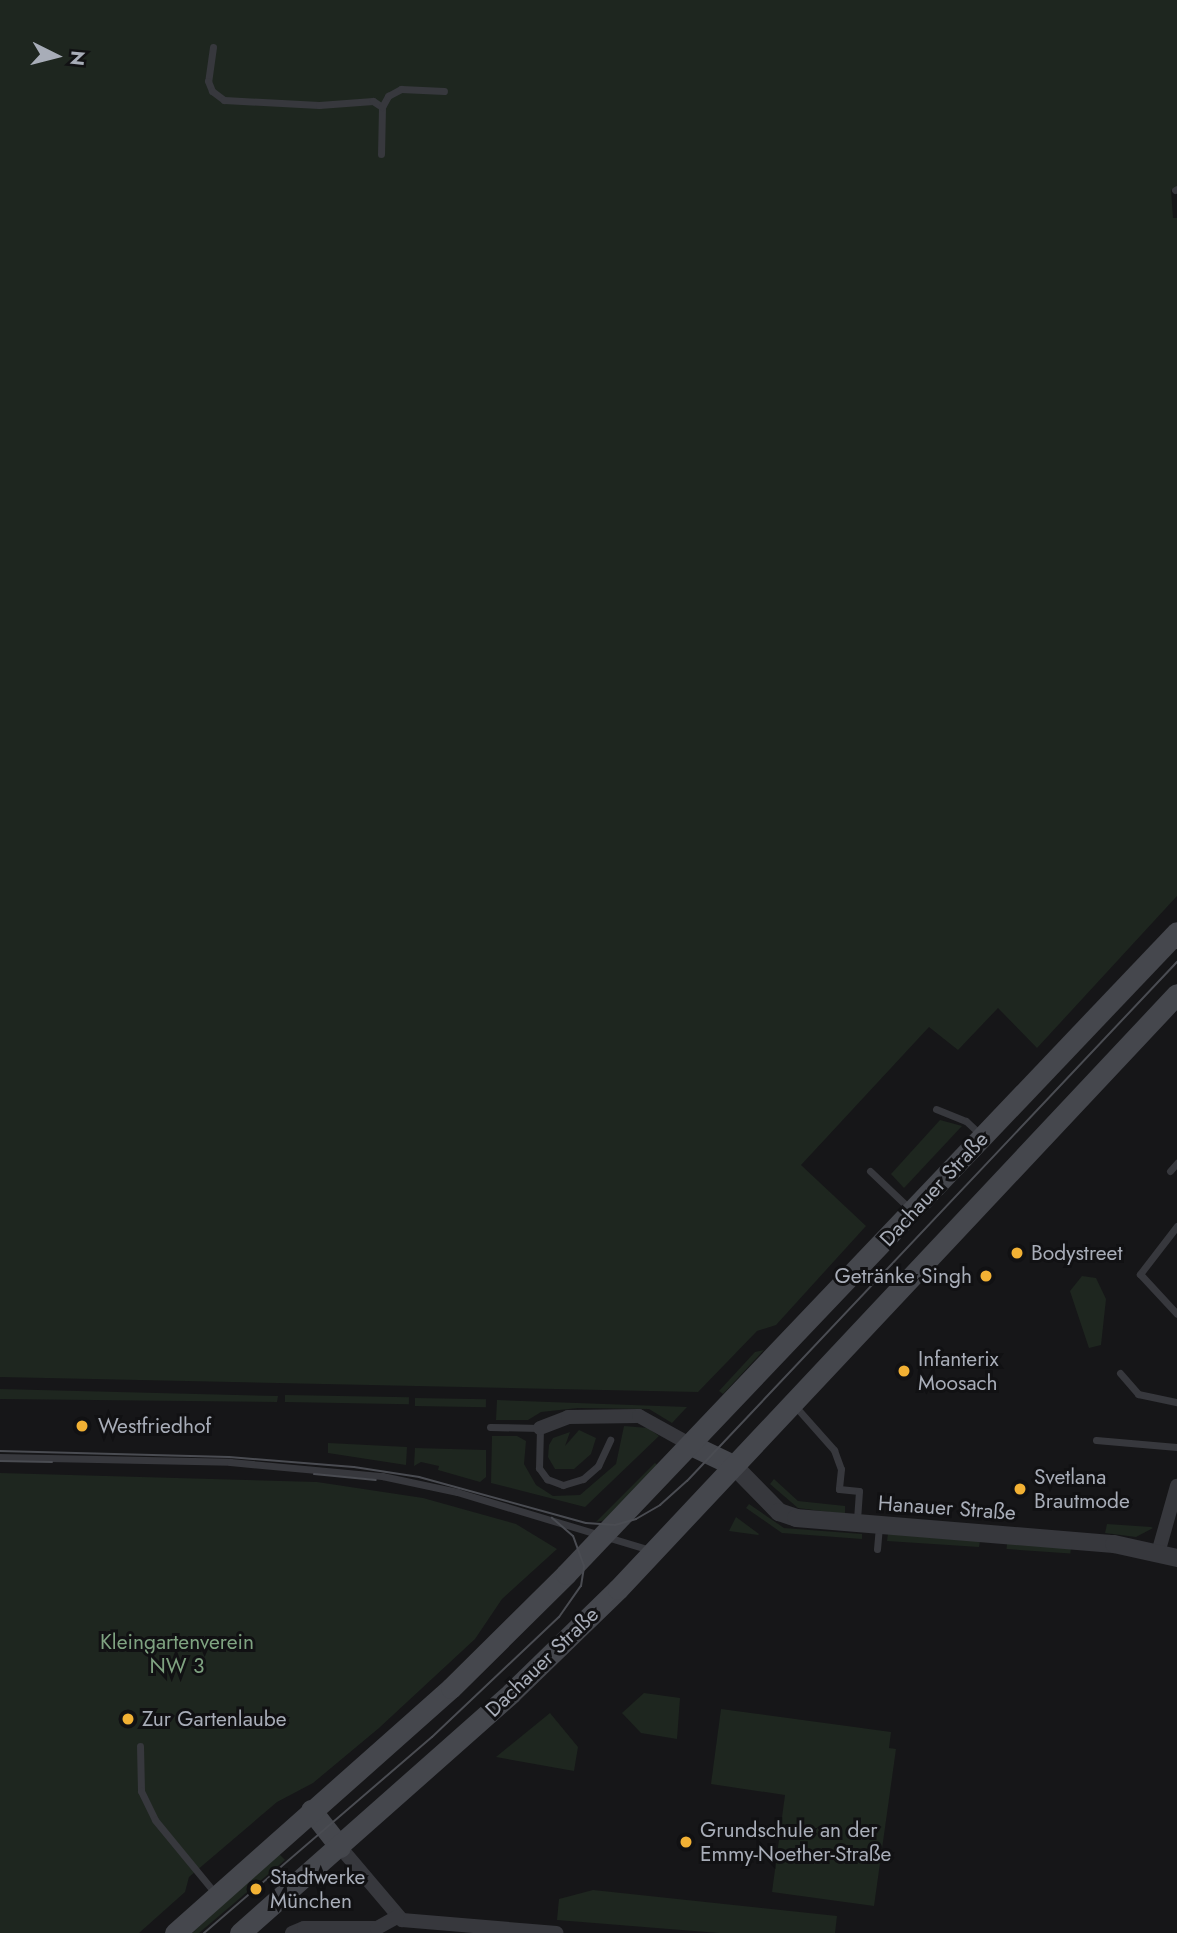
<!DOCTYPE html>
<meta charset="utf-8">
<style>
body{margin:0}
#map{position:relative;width:1177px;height:1933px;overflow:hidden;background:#161618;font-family:Jost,sans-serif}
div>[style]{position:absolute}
.green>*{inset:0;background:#1e261f;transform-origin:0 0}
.service>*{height:7px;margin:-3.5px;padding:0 3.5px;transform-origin:3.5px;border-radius:3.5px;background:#37383d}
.minor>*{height:14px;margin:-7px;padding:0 7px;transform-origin:7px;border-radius:7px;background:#37383d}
.tertiary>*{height:18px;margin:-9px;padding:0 9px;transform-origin:9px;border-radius:9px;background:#37383d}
.secondary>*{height:21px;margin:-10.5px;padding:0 10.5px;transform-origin:10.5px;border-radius:10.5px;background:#45474d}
.tram>*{height:2px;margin:-1px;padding:0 1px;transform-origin:1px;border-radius:1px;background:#4a4c52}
.dots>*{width:19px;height:19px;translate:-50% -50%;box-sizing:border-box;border:4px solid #111113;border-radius:50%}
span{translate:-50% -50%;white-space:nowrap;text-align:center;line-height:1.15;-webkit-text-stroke:6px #111113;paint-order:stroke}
.street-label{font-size:21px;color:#a8adb8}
.poi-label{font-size:21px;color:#a8adb8}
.left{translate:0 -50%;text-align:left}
.right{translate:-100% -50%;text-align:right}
.park-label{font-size:21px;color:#7fa381}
.north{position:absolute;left:21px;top:21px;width:70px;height:70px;-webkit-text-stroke:5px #111113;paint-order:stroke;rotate:96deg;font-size:19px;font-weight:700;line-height:28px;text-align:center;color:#a8adb8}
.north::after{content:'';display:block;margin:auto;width:24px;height:32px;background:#a8adb8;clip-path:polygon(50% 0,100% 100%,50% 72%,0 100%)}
</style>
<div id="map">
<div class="green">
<i style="clip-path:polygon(0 0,1177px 0,1177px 188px,1171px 190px,1173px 218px,1177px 218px,1177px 896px,1037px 1048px,998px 1008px,958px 1050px,929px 1027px,801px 1165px,866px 1226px,776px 1325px,757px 1331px,698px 1392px,0 1377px)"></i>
<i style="clip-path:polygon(940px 1120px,962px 1126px,904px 1188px,891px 1174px)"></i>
<i style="clip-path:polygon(1082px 1276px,1096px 1278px,1106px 1299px,1101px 1345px,1089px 1348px,1070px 1291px)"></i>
<i style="clip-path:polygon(764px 1350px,723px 1394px,719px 1391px,755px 1352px)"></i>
<i style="clip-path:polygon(0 1389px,278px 1396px,277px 1402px,0 1399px)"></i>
<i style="left:285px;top:1395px;width:124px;height:7px;rotate:1deg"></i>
<i style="left:415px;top:1398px;width:71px;height:8px;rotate:1deg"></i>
<i style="clip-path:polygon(497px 1400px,687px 1407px,672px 1423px,649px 1409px,578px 1408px,541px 1412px,528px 1420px,496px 1420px)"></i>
<i style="clip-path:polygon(624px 1426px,648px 1428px,659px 1436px,585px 1507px,491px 1483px,492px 1436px,517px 1436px,526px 1441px,524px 1464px,536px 1485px,553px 1496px,580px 1495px,616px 1464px)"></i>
<i style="clip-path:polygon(579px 1430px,596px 1438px,591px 1454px,574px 1469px,555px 1469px,548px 1457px,549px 1445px,553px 1438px,570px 1432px,565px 1446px)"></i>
<i style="clip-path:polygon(328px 1443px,407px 1447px,406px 1465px,328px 1453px)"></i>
<i style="clip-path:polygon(415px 1448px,486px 1450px,486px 1477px,480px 1482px,438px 1470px,439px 1466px,421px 1462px,414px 1466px)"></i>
<i style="clip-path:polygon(655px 1463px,658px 1466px,606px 1520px,596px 1522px)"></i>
<i style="clip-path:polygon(0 1473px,317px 1482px,423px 1498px,516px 1524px,557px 1549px,502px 1599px,475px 1639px,379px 1728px,313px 1783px,277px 1802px,189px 1877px,185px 1892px,139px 1933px,0 1933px)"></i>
<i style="clip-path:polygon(774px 1479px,798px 1501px,845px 1506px,845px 1514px,798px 1508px,770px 1484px)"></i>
<i style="clip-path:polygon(749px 1504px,784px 1528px,862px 1534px,862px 1539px,782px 1533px,746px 1508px)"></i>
<i style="clip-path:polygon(736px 1517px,759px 1534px,758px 1535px,729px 1531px)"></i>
<i style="clip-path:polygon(1107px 1524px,1151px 1527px,1153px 1528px,1136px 1537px,1105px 1533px)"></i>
<i style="clip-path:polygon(888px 1534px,980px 1541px,979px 1547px,887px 1541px)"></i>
<i style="left:1007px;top:1543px;width:64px;height:6px;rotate:4deg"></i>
<i style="clip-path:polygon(644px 1693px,680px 1698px,677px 1739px,641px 1733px,622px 1713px)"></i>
<i style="clip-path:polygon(721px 1709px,891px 1732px,889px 1748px,896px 1749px,874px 1906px,772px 1892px,785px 1795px,711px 1784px)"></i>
<i style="clip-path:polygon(550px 1713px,578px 1747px,574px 1771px,496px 1757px)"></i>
<i style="clip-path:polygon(278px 1853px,285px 1860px,199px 1933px,192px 1933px)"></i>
<i style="clip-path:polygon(593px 1890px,837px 1916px,835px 1933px,719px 1933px,557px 1920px,559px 1899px)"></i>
</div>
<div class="service">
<i style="left:213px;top:47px;width:34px;rotate:98deg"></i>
<i style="left:208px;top:81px;width:11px;rotate:68deg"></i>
<i style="left:212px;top:91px;width:15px;rotate:37deg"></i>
<i style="left:224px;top:100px;width:95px;rotate:3deg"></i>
<i style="left:319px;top:105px;width:54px;rotate:-4.2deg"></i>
<i style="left:373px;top:101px;width:11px;rotate:34deg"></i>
<i style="left:382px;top:107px;width:47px;rotate:91.2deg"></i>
<i style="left:382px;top:107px;width:13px;rotate:-61deg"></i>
<i style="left:388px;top:96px;width:15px;rotate:-28deg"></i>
<i style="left:401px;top:89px;width:43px;rotate:2.7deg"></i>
<i style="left:1175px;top:190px;width:2px;rotate:-27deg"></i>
<i style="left:936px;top:1109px;width:32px;rotate:22deg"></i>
<i style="left:966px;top:1121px;width:19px;rotate:43deg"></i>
<i style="left:870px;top:1171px;width:55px;rotate:43.5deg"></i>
<i style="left:1170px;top:1171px;width:11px;rotate:-49deg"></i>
<i style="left:1177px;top:1226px;width:61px;rotate:127.6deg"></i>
<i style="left:1140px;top:1274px;width:54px;rotate:47.2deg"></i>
<i style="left:1120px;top:1373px;width:28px;rotate:49deg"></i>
<i style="left:1138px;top:1394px;width:40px;rotate:12deg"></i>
<i style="left:795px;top:1406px;width:59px;rotate:48.4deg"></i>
<i style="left:834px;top:1450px;width:20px;rotate:70deg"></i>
<i style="left:841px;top:1469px;width:20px;rotate:96deg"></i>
<i style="left:839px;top:1489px;width:20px;rotate:6deg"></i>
<i style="left:859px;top:1491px;width:30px;rotate:94deg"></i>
<i style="left:490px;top:1427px;width:50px;rotate:1.1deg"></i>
<i style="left:540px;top:1428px;width:40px;rotate:91.4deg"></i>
<i style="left:539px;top:1468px;width:14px;rotate:54deg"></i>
<i style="left:547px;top:1479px;width:17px;rotate:21deg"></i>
<i style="left:563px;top:1485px;width:21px;rotate:-17deg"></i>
<i style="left:583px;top:1479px;width:20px;rotate:-41deg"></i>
<i style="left:598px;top:1466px;width:29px;rotate:-65deg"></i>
<i style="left:1096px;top:1440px;width:81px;rotate:4.9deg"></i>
<i style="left:0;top:1457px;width:230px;rotate:1.2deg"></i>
<i style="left:230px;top:1462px;width:153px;rotate:5.3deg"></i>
<i style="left:382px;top:1476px;width:77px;rotate:12deg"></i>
<i style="left:457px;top:1492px;width:202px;rotate:16.7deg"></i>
<i style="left:877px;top:1549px;width:22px;rotate:-85deg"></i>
<i style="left:140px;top:1746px;width:45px;rotate:88.7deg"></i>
<i style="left:141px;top:1791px;width:32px;rotate:64deg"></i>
<i style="left:155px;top:1820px;width:94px;rotate:50.6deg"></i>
</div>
<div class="minor">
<i style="left:540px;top:1428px;width:30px;rotate:-21deg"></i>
<i style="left:568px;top:1417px;width:71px;rotate:-0.8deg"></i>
<i style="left:639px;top:1416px;width:60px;rotate:29.1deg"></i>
<i style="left:1158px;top:1553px;width:70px;rotate:-74.2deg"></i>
<i style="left:340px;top:1847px;width:96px;rotate:49.7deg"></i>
<i style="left:402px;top:1920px;width:155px;rotate:4.8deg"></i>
<i style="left:292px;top:1933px;width:13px;rotate:-23deg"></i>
<i style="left:304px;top:1928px;width:73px"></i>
<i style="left:377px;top:1928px;width:23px;rotate:-29deg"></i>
</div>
<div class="tertiary">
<i style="left:733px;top:1465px;width:66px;rotate:45.6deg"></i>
<i style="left:779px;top:1512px;width:18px;rotate:19deg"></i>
<i style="left:796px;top:1518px;width:319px;rotate:4.7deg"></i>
<i style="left:1114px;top:1544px;width:65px;rotate:12.5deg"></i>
</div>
<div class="secondary">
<i style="left:691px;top:1445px;width:47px;rotate:25.5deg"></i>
<i style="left:311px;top:1810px;width:47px;rotate:51.9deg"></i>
<i style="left:175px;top:1933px;width:369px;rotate:-41.6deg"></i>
<i style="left:451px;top:1688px;width:162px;rotate:-44.7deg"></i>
<i style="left:566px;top:1574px;width:886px;rotate:-46.42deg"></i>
<i style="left:240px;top:1933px;width:362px;rotate:-41.5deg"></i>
<i style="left:511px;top:1693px;width:149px;rotate:-44.2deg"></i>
<i style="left:618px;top:1589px;width:816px;rotate:-46.79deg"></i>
</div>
<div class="tram">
<i style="left:0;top:1451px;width:229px;rotate:1.5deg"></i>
<i style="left:229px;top:1457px;width:125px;rotate:4.6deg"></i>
<i style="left:354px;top:1467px;width:66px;rotate:8.7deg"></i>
<i style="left:419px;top:1477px;width:173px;rotate:15.4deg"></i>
<i style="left:586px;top:1523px;width:29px;rotate:4deg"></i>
<i style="left:615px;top:1525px;width:22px;rotate:-16deg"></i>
<i style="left:636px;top:1519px;width:28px;rotate:-30deg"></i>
<i style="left:660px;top:1505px;width:36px;rotate:-42deg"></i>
<i style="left:687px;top:1481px;width:714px;rotate:-46.65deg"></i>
<i style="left:0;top:1461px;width:52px;rotate:1.1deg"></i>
<i style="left:314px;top:1474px;width:62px;rotate:5.5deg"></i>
<i style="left:204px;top:1933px;width:301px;rotate:-40.7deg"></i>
<i style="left:432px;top:1737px;width:175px;rotate:-43.4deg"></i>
<i style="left:559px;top:1617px;width:38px;rotate:-55deg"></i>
<i style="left:581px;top:1586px;width:20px;rotate:-81deg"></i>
<i style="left:584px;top:1566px;width:32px;rotate:-110deg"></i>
<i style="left:573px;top:1536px;width:28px;rotate:-139deg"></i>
</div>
<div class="dots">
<i style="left:1017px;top:1253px;background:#f2b134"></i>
<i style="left:986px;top:1276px;background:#f2b134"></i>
<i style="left:904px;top:1371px;background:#f2b134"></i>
<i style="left:82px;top:1426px;background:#f2b134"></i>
<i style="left:1020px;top:1489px;background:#f2b134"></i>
<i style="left:128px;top:1719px;background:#f2b134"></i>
<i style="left:686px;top:1842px;background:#f2b134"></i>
<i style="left:256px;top:1889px;background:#f2b134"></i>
</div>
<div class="street-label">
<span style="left:934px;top:1189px;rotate:-47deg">Dachauer Straße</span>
<span style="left:947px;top:1508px;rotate:4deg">Hanauer Straße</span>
<span style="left:542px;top:1662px;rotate:-44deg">Dachauer Straße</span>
</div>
<div class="poi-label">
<span class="left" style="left:1031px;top:1253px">Bodystreet</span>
<span class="right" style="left:972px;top:1276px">Getränke Singh</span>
<span class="left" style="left:918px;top:1371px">Infanterix<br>Moosach</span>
<span class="left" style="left:98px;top:1426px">Westfriedhof</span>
<span class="left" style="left:1034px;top:1489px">Svetlana<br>Brautmode</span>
<span class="left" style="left:142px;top:1719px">Zur Gartenlaube</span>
<span class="left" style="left:700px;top:1842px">Grundschule an der<br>Emmy-Noether-Straße</span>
<span class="left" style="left:270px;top:1889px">Stadtwerke<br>München</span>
</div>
<div class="park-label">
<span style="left:177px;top:1654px">Kleingartenverein<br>NW 3</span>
</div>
<div class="north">N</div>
</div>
